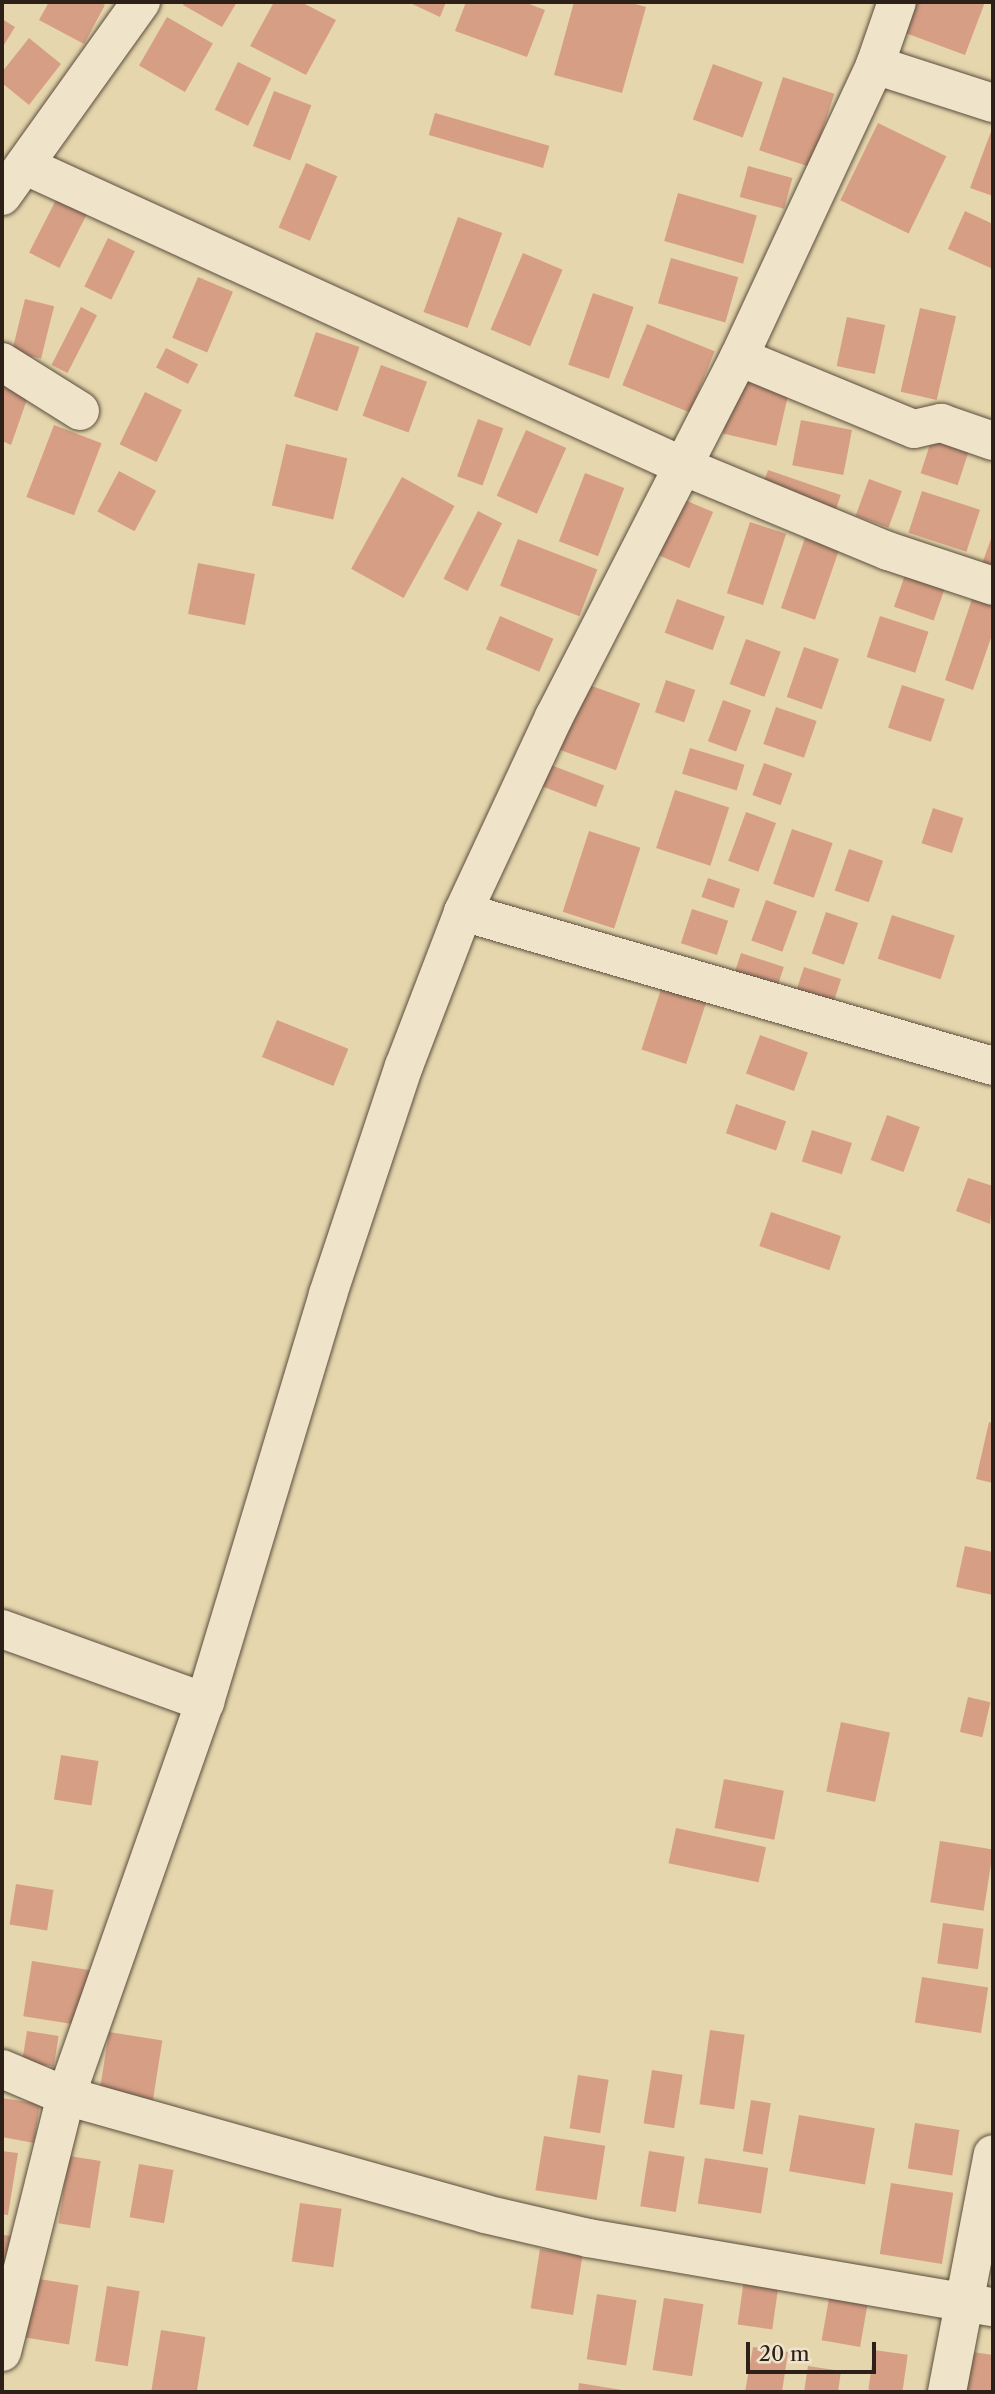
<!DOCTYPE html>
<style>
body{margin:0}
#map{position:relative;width:995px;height:2394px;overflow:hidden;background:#e6d6ad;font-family:"Libre Caslon Text",serif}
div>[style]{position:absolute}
.building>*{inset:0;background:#d69f85;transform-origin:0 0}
.roads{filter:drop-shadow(0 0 2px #5a4e3e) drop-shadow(0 0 2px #5a4e3e)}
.minor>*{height:38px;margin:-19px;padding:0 19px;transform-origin:19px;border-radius:19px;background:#efe4ca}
span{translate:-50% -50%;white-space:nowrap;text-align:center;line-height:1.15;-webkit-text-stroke:5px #efe4ca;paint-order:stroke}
.frame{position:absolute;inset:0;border:4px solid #2c2019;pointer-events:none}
.scale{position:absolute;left:746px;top:2342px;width:130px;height:32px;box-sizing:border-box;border:4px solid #2c2019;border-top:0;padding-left:9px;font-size:21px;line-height:24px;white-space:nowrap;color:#2c2019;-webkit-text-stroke:5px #efe4ca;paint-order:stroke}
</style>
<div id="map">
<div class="building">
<i style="clip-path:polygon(49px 2px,99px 2px,105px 5px,84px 44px,39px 20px)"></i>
<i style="clip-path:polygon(185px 2px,237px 2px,222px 27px,183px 5px)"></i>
<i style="clip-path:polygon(274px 2px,301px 2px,336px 20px,306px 75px,250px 46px)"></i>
<i style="clip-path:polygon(408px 2px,446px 2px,440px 17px)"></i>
<i style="clip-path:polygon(466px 2px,524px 2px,545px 10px,527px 57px,455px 31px)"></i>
<i style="clip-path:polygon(574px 2px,628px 2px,646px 7px,622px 93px,554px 75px)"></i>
<i style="clip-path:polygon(910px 2px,985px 2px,965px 55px,900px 31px)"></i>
<i style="left:167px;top:17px;width:53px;height:56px;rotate:30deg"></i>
<i style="clip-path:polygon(2px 19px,15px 27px,2px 48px)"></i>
<i style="clip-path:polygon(29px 38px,61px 64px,29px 105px,2px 83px,2px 72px)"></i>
<i style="left:238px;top:62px;width:37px;height:53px;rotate:26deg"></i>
<i style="left:713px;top:64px;width:53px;height:59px;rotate:20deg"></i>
<i style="left:783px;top:77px;width:54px;height:77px;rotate:18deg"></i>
<i style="left:274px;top:91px;width:40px;height:59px;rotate:21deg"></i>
<i style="left:435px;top:113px;width:119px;height:23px;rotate:16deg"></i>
<i style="left:878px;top:123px;width:76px;height:86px;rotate:26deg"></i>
<i style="clip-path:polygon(993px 126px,993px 196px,970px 188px)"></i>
<i style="left:306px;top:163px;width:34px;height:70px;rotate:23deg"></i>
<i style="left:748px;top:166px;width:46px;height:32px;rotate:15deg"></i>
<i style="left:60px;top:192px;width:34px;height:68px;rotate:27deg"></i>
<i style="left:678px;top:193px;width:82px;height:50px;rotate:16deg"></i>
<i style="clip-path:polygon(965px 211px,993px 224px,993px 269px,948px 249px)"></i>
<i style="left:458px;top:217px;width:47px;height:101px;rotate:20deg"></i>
<i style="left:108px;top:238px;width:30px;height:54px;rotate:26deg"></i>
<i style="left:523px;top:253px;width:43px;height:83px;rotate:23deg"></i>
<i style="left:671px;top:258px;width:70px;height:47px;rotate:16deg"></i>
<i style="left:198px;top:277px;width:38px;height:66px;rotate:23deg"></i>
<i style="left:593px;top:293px;width:43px;height:76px;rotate:19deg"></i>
<i style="left:25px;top:299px;width:30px;height:54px;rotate:14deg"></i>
<i style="left:81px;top:307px;width:18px;height:65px;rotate:27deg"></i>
<i style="left:920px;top:308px;width:37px;height:86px;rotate:13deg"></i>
<i style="left:847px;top:317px;width:39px;height:50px;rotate:12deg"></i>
<i style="left:647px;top:324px;width:73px;height:66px;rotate:22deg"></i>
<i style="left:316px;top:332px;width:46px;height:68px;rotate:19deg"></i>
<i style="left:166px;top:348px;width:36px;height:22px;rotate:27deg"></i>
<i style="left:381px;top:365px;width:49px;height:54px;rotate:20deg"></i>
<i style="left:737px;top:372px;width:55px;height:63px;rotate:13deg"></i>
<i style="clip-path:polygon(2px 381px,30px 391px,11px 445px,2px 441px)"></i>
<i style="left:145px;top:392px;width:41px;height:58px;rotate:26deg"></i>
<i style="left:478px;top:419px;width:27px;height:61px;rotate:20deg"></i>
<i style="left:801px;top:420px;width:52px;height:46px;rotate:11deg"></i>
<i style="left:54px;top:425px;width:51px;height:77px;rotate:21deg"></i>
<i style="left:526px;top:430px;width:44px;height:72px;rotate:24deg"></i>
<i style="left:932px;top:438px;width:39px;height:37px;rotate:18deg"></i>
<i style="left:286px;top:444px;width:63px;height:63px;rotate:13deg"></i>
<i style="left:768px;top:470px;width:77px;height:23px;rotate:19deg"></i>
<i style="left:119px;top:471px;width:42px;height:46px;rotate:28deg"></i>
<i style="left:585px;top:473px;width:42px;height:73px;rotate:21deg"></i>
<i style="left:402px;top:477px;width:60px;height:105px;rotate:29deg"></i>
<i style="left:869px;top:479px;width:35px;height:39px;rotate:20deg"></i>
<i style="left:922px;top:491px;width:61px;height:44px;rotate:18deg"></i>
<i style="left:680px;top:498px;width:36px;height:61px;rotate:23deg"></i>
<i style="left:478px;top:511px;width:27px;height:76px;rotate:27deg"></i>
<i style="left:750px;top:522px;width:38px;height:75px;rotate:18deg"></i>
<i style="clip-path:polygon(993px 533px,993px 568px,982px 564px)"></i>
<i style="left:805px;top:538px;width:36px;height:74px;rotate:19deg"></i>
<i style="left:518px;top:539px;width:85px;height:50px;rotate:21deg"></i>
<i style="left:198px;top:563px;width:58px;height:52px;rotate:11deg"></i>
<i style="left:907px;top:569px;width:42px;height:40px;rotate:19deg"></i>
<i style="clip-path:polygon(976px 587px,993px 593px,993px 632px,973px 690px,945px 680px)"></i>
<i style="left:677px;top:599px;width:51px;height:36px;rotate:20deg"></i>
<i style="left:500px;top:616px;width:58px;height:36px;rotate:23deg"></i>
<i style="left:880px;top:616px;width:51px;height:43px;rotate:18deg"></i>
<i style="left:746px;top:639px;width:37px;height:48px;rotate:20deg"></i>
<i style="left:804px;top:647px;width:37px;height:53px;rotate:19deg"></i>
<i style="left:666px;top:680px;width:31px;height:34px;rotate:19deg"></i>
<i style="left:581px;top:682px;width:63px;height:71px;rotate:20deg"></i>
<i style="left:902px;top:685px;width:45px;height:45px;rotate:18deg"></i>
<i style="left:723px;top:700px;width:30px;height:44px;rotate:20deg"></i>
<i style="left:776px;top:707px;width:43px;height:39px;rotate:19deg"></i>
<i style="left:690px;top:748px;width:57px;height:27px;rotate:17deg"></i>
<i style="left:764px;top:763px;width:30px;height:34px;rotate:20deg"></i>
<i style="left:551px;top:765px;width:57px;height:23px;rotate:21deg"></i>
<i style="left:675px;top:790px;width:57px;height:61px;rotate:18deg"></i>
<i style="left:933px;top:808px;width:32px;height:37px;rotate:18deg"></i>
<i style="left:746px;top:812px;width:32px;height:52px;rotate:20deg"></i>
<i style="left:792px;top:829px;width:43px;height:58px;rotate:19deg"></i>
<i style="left:589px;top:831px;width:54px;height:85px;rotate:18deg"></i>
<i style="left:849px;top:849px;width:36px;height:44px;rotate:19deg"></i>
<i style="left:708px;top:878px;width:34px;height:20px;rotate:19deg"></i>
<i style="left:766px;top:900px;width:33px;height:43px;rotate:20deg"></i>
<i style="left:692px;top:909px;width:38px;height:36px;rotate:18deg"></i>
<i style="left:826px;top:912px;width:34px;height:44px;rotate:19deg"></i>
<i style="left:892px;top:915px;width:66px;height:46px;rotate:18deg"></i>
<i style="left:741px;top:953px;width:45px;height:33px;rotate:18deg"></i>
<i style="left:804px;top:967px;width:39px;height:29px;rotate:18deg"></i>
<i style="left:664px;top:980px;width:47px;height:73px;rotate:18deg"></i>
<i style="left:277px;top:1020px;width:77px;height:40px;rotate:22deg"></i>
<i style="left:760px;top:1035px;width:51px;height:41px;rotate:20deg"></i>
<i style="left:736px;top:1104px;width:53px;height:31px;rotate:19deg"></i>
<i style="left:887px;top:1115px;width:35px;height:48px;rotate:20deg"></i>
<i style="left:812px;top:1130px;width:42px;height:33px;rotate:18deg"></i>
<i style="clip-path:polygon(968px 1178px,993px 1186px,990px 1224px,956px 1211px)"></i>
<i style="left:771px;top:1212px;width:74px;height:36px;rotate:19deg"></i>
<i style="clip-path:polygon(989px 1422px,993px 1423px,993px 1483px,976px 1479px)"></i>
<i style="clip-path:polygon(965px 1546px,993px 1552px,993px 1595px,956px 1587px)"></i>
<i style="left:968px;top:1697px;width:23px;height:36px;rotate:13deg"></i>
<i style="left:841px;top:1722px;width:50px;height:71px;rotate:12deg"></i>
<i style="left:61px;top:1755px;width:38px;height:45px;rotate:9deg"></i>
<i style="left:724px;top:1779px;width:61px;height:50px;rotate:11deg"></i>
<i style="left:676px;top:1828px;width:92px;height:36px;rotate:12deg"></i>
<i style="left:940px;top:1841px;width:54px;height:62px;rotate:9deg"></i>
<i style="left:16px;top:1884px;width:38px;height:41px;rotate:9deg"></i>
<i style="left:943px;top:1923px;width:41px;height:41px;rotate:8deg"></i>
<i style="left:32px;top:1961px;width:67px;height:56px;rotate:9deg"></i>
<i style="left:922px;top:1977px;width:67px;height:46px;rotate:9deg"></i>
<i style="left:710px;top:2030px;width:35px;height:75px;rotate:8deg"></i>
<i style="left:27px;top:2031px;width:32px;height:31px;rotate:9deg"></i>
<i style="left:109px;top:2032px;width:54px;height:66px;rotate:9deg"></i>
<i style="left:652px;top:2070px;width:31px;height:54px;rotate:9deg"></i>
<i style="left:578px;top:2075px;width:31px;height:54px;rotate:9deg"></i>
<i style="clip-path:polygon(2px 2098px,40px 2104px,34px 2143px,2px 2137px)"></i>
<i style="left:751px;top:2100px;width:20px;height:52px;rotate:9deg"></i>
<i style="left:799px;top:2115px;width:77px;height:57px;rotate:10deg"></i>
<i style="left:915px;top:2123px;width:45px;height:46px;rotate:9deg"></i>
<i style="left:544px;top:2136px;width:62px;height:55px;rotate:9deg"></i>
<i style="clip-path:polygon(2px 2151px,18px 2153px,8px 2215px,2px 2214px)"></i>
<i style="left:649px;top:2151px;width:36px;height:56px;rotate:9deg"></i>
<i style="left:69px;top:2156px;width:32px;height:68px;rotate:9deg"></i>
<i style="left:705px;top:2158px;width:64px;height:46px;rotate:9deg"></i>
<i style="left:139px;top:2164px;width:35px;height:54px;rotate:10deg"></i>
<i style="left:891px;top:2183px;width:63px;height:72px;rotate:9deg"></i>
<i style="left:300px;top:2203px;width:42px;height:59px;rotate:8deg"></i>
<i style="clip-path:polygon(2px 2235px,12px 2236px,2px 2293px)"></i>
<i style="left:540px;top:2249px;width:43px;height:60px;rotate:9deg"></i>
<i style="left:33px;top:2278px;width:46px;height:60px;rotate:9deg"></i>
<i style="left:744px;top:2279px;width:35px;height:46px;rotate:8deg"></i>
<i style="left:107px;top:2286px;width:33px;height:76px;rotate:9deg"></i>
<i style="left:831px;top:2287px;width:39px;height:54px;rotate:10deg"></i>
<i style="left:597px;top:2294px;width:40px;height:66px;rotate:9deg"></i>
<i style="left:664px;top:2298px;width:40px;height:73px;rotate:9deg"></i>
<i style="left:161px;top:2330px;width:45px;height:61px;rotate:9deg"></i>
<i style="clip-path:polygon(753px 2347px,788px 2352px,782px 2392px,745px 2392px)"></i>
<i style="left:874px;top:2350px;width:34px;height:40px;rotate:8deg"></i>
<i style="clip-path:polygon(973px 2352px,993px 2355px,993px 2392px,966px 2392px)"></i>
<i style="clip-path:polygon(808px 2366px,841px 2371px,838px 2392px,804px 2392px)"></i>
<i style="clip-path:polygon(579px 2383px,628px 2391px,628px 2392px,578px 2392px)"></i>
</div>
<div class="roads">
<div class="minor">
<i style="left:875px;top:65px;width:124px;rotate:17.9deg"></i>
<i style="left:26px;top:166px;width:724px;rotate:24.55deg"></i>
<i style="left:685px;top:467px;width:220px;rotate:22.5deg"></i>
<i style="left:888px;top:551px;width:111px;rotate:18.4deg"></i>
<i style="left:2px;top:196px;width:239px;rotate:-54.4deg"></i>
<i style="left:739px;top:357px;width:189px;rotate:22.4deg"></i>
<i style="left:914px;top:429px;width:28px;rotate:-13deg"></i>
<i style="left:941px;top:423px;width:55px;rotate:19.1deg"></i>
<i style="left:2px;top:362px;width:92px;rotate:32.1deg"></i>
<i style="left:463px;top:912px;width:552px;rotate:16.2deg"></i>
<i style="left:2px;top:1629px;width:216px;rotate:19.8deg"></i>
<i style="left:2px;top:2069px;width:69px;rotate:22.9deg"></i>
<i style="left:66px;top:2096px;width:435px;rotate:15.7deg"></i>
<i style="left:485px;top:2214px;width:106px;rotate:13.1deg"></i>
<i style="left:588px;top:2238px;width:411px;rotate:9.7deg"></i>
<i style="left:2px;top:2352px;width:264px;rotate:-76deg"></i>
<i style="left:66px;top:2096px;width:418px;rotate:-70.6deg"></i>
<i style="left:205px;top:1702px;width:426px;rotate:-73.2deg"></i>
<i style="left:328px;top:1294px;width:240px;rotate:-71.6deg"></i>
<i style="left:404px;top:1066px;width:165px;rotate:-69deg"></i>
<i style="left:463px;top:912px;width:215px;rotate:-65deg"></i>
<i style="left:554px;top:717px;width:405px;rotate:-62.8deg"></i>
<i style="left:739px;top:357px;width:322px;rotate:-65deg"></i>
<i style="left:875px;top:65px;width:67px;rotate:-70.8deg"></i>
<i style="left:947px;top:2392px;width:242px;rotate:-79.1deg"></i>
</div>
</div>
<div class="frame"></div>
<div class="scale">20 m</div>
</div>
